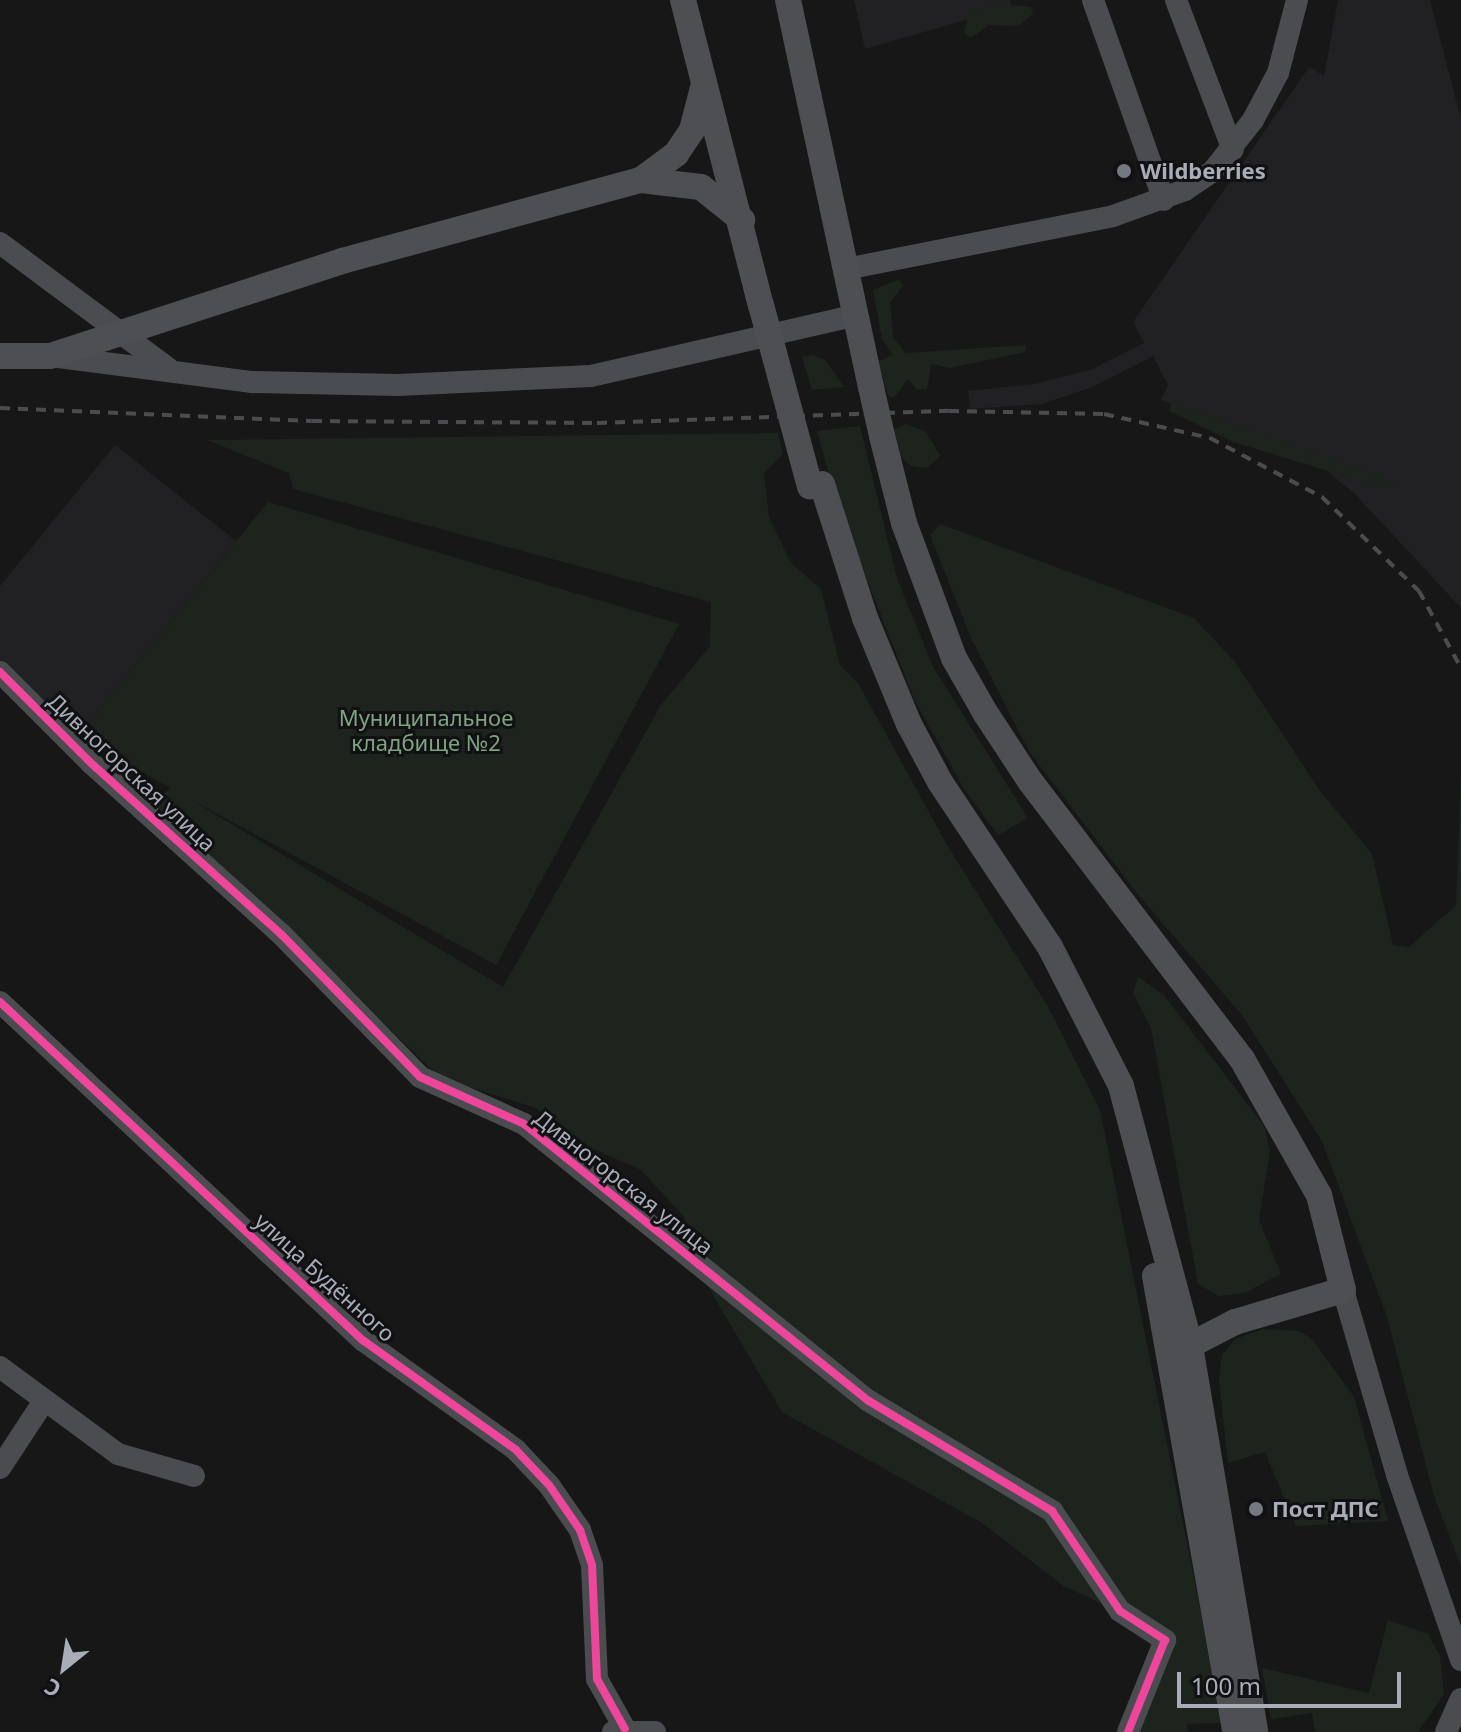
<!DOCTYPE html>
<meta charset="utf-8">
<style>
body{margin:0}
#map{position:relative;width:1461px;height:1732px;overflow:hidden;background:#171717;font-family:"Noto Sans",sans-serif}
div>[style]{position:absolute}
.built>*{inset:0;background:#212123}
.green>*{inset:0;background:#1d241e}
.minor>*{height:22px;margin:-11px;padding:0 11px;transform-origin:11px;border-radius:11px;background:#4b4c50}
.major>*{height:26px;margin:-13px;padding:0 13px;transform-origin:13px;border-radius:13px;background:#4d4f52}
.rail>*{height:4px;margin-top:-2px;transform-origin:0;background:repeating-linear-gradient(90deg,#4b4c4f 0 10px,transparent 0 18px)}
.major-bridge>*{height:26px;margin:-13px;padding:0 13px;transform-origin:13px;border-radius:13px;background:#4d4f52}
.cycleway>*{height:8px;margin:-4px;padding:0 4px;transform-origin:4px;border-radius:4px;background:#ed469a}
.dots>*{width:22px;height:22px;translate:-50% -50%;box-sizing:border-box;border:4px solid #111113;border-radius:50%}
span{translate:-50% -50%;white-space:nowrap;text-align:center;line-height:1.15;-webkit-text-stroke:6px #111113;paint-order:stroke}
.poi-label{font-size:22px;color:#a8adb8;font-weight:700}
.left{translate:0 -50%;text-align:left}
.park-label{font-size:22px;color:#7fa381}
.street-label{font-size:22px;color:#a8adb8}
.north{position:absolute;left:24px;top:1628px;width:80px;height:80px;-webkit-text-stroke:6px #111113;paint-order:stroke;rotate:210deg;font-size:22px;font-weight:700;line-height:32px;text-align:center;color:#a8adb8}
.north::after{content:'';display:block;margin:auto;width:28px;height:36px;background:#a8adb8;clip-path:polygon(50% 0,100% 100%,50% 72%,0 100%)}
.scale{position:absolute;left:1177px;top:1672px;width:224px;height:36px;box-sizing:border-box;border:4px solid #a8adb8;border-top:0;padding-left:10px;font-size:24px;line-height:28px;white-space:nowrap;color:#a8adb8;-webkit-text-stroke:6px #111113;paint-order:stroke}
</style>
<div id="map">
<div class="built">
<i style="clip-path:polygon(854px 0,1010px 0,1011px 7px,865px 49px)"></i>
<i style="clip-path:polygon(1338px 0,1430px 0,1461px 119px,1461px 608px,1354px 493px,1306px 454px,1161px 400px,1168px 385px,1153px 356px,1090px 388px,1042px 404px,970px 409px,968px 391px,1034px 384px,1093px 369px,1144px 343px,1133px 322px,1309px 67px,1324px 76px)"></i>
<i style="clip-path:polygon(115px 445px,236px 541px,77px 737px,0 672px,0 586px)"></i>
</div>
<div class="green">
<i style="clip-path:polygon(1002px 4px,1031px 7px,1033px 14px,1018px 26px,989px 25px,972px 37px,964px 34px,969px 11px)"></i>
<i style="clip-path:polygon(897px 280px,904px 285px,890px 302px,893px 337px,905px 353px,1026px 345px,1025px 352px,950px 368px,931px 364px,927px 389px,917px 390px,908px 379px,894px 398px,888px 396px,878px 361px,893px 355px,882px 339px,873px 290px)"></i>
<i style="clip-path:polygon(813px 355px,825px 360px,844px 387px,812px 390px,802px 357px)"></i>
<i style="clip-path:polygon(1172px 402px,1381px 477px,1394px 485px,1388px 489px,1233px 442px,1169px 411px)"></i>
<i style="clip-path:polygon(906px 424px,926px 432px,940px 456px,927px 468px,911px 466px,900px 456px,892px 431px)"></i>
<i style="clip-path:polygon(860px 426px,897px 578px,933px 667px,1028px 818px,998px 835px,964px 789px,915px 701px,838px 507px,817px 431px)"></i>
<i style="clip-path:polygon(778px 433px,783px 454px,764px 473px,769px 517px,791px 563px,821px 589px,840px 665px,858px 683px,947px 845px,1047px 1005px,1100px 1110px,1223px 1723px,1187px 1724px,1188px 1732px,1139px 1732px,1172px 1637px,1062px 1585px,984px 1524px,782px 1412px,681px 1241px,685px 1218px,641px 1170px,580px 1143px,536px 1108px,441px 1078px,149px 804px,171px 788px,77px 737px,268px 502px,679px 624px,496px 965px,190px 799px,503px 987px,661px 705px,710px 646px,711px 602px,293px 489px,289px 473px,207px 440px)"></i>
<i style="clip-path:polygon(940px 524px,1194px 618px,1235px 662px,1320px 791px,1372px 854px,1393px 945px,1409px 947px,1456px 905px,1461px 776px,1461px 1566px,1434px 1496px,1387px 1317px,1322px 1141px,1242px 1015px,1140px 897px,1030px 753px,971px 638px,930px 535px)"></i>
<i style="clip-path:polygon(1138px 977px,1164px 995px,1264px 1126px,1270px 1151px,1259px 1220px,1281px 1274px,1244px 1293px,1219px 1296px,1198px 1284px,1151px 1028px,1133px 993px)"></i>
<i style="clip-path:polygon(1262px 1329px,1299px 1331px,1312px 1339px,1354px 1397px,1388px 1521px,1296px 1526px,1265px 1452px,1228px 1463px,1219px 1379px,1222px 1355px,1235px 1339px)"></i>
<i style="clip-path:polygon(1388px 1620px,1428px 1634px,1440px 1656px,1444px 1694px,1418px 1732px,1315px 1732px,1312px 1713px,1271px 1719px,1262px 1668px,1369px 1693px)"></i>
</div>
<div class="minor">
<i style="left:1093px;top:0;width:212px;rotate:70.5deg"></i>
<i style="left:1176px;top:0;width:160px;rotate:69.2deg"></i>
<i style="left:0;top:243px;width:209px;rotate:36.7deg"></i>
<i style="left:846px;top:269px;width:272px;rotate:-11.2deg"></i>
<i style="left:1113px;top:216px;width:77px;rotate:-19.9deg"></i>
<i style="left:1185px;top:190px;width:32px;rotate:-34deg"></i>
<i style="left:1212px;top:172px;width:66px;rotate:-51.7deg"></i>
<i style="left:1253px;top:120px;width:53px;rotate:-62deg"></i>
<i style="left:1278px;top:73px;width:75px;rotate:-75.4deg"></i>
<i style="left:51px;top:356px;width:203px;rotate:7.4deg"></i>
<i style="left:252px;top:382px;width:146px;rotate:1.2deg"></i>
<i style="left:398px;top:385px;width:193px;rotate:-2.7deg"></i>
<i style="left:591px;top:376px;width:273px;rotate:-12.9deg"></i>
<i style="left:0;top:672px;width:129px;rotate:45deg"></i>
<i style="left:91px;top:763px;width:257px;rotate:42deg"></i>
<i style="left:282px;top:935px;width:198px;rotate:45.8deg"></i>
<i style="left:420px;top:1077px;width:114px;rotate:24.3deg"></i>
<i style="left:524px;top:1124px;width:442px;rotate:38.8deg"></i>
<i style="left:869px;top:1401px;width:214px;rotate:31deg"></i>
<i style="left:1052px;top:1511px;width:121px;rotate:55.8deg"></i>
<i style="left:1120px;top:1611px;width:54px;rotate:32.8deg"></i>
<i style="left:1165px;top:1640px;width:99px;rotate:111.9deg"></i>
<i style="left:0;top:1002px;width:497px;rotate:43deg"></i>
<i style="left:364px;top:1341px;width:187px;rotate:35.6deg"></i>
<i style="left:516px;top:1450px;width:48px;rotate:46.7deg"></i>
<i style="left:549px;top:1485px;width:55px;rotate:55.4deg"></i>
<i style="left:580px;top:1530px;width:37px;rotate:71deg"></i>
<i style="left:592px;top:1565px;width:114px;rotate:87.5deg"></i>
<i style="left:597px;top:1679px;width:57px;rotate:60.8deg"></i>
<i style="left:1343px;top:1290px;width:193px;rotate:73.7deg"></i>
<i style="left:1397px;top:1475px;width:196px;rotate:70.9deg"></i>
<i style="left:0;top:1367px;width:147px;rotate:36.4deg"></i>
<i style="left:118px;top:1454px;width:79px;rotate:16.1deg"></i>
<i style="left:0;top:1468px;width:80px;rotate:-56.7deg"></i>
<i style="left:613px;top:1732px;width:42px"></i>
<i style="left:1446px;top:1732px;width:36px;rotate:-66deg"></i>
</div>
<div class="major">
<i style="left:683px;top:0;width:315px;rotate:75.7deg"></i>
<i style="left:788px;top:0;width:396px;rotate:77.9deg"></i>
<i style="left:641px;top:180px;width:44px;rotate:-36.6deg"></i>
<i style="left:676px;top:154px;width:29px;rotate:-56deg"></i>
<i style="left:692px;top:130px;width:48px;rotate:-75.4deg"></i>
<i style="left:0;top:356px;width:50px"></i>
<i style="left:50px;top:356px;width:307px;rotate:-18deg"></i>
<i style="left:342px;top:261px;width:310px;rotate:-15.2deg"></i>
<i style="left:641px;top:180px;width:60px;rotate:6.7deg"></i>
<i style="left:701px;top:187px;width:53px;rotate:38.8deg"></i>
<i style="left:882px;top:436px;width:90px;rotate:75.8deg"></i>
<i style="left:904px;top:523px;width:144px;rotate:69.7deg"></i>
<i style="left:954px;top:658px;width:64px;rotate:60.3deg"></i>
<i style="left:986px;top:714px;width:80px;rotate:56.7deg"></i>
<i style="left:1030px;top:781px;width:350px;rotate:52.7deg"></i>
<i style="left:1242px;top:1059px;width:156px;rotate:60.5deg"></i>
<i style="left:1319px;top:1195px;width:98px;rotate:75.8deg"></i>
<i style="left:1343px;top:1290px;width:113px;rotate:163.5deg"></i>
<i style="left:1235px;top:1322px;width:68px;rotate:152.7deg"></i>
<i style="left:822px;top:484px;width:141px;rotate:72.2deg"></i>
<i style="left:865px;top:618px;width:115px;rotate:67.5deg"></i>
<i style="left:909px;top:724px;width:66px;rotate:61.9deg"></i>
<i style="left:940px;top:782px;width:198px;rotate:56.3deg"></i>
<i style="left:1050px;top:947px;width:156px;rotate:62.9deg"></i>
<i style="left:1121px;top:1086px;width:269px;rotate:75.1deg"></i>
<i style="left:1190px;top:1346px;width:391px;rotate:80.4deg"></i>
<i style="left:1155px;top:1276px;width:463px;rotate:80deg"></i>
</div>
<div class="rail">
<i style="left:0;top:408px;width:312px;rotate:2.4deg"></i>
<i style="left:312px;top:421px;width:285px;rotate:0.4deg"></i>
<i style="left:597px;top:423px;width:352px;rotate:-2deg"></i>
<i style="left:949px;top:411px;width:155px;rotate:1.1deg"></i>
<i style="left:1104px;top:414px;width:109px;rotate:12.8deg"></i>
<i style="left:1210px;top:438px;width:127px;rotate:27.8deg"></i>
<i style="left:1322px;top:497px;width:135px;rotate:44.1deg"></i>
<i style="left:1419px;top:591px;width:88px;rotate:61.4deg"></i>
</div>
<div class="major-bridge">
<i style="left:761px;top:305px;width:188px;rotate:74.9deg"></i>
<i style="left:871px;top:387px;width:50px;rotate:77.3deg"></i>
</div>
<div class="cycleway">
<i style="left:0;top:672px;width:129px;rotate:45deg"></i>
<i style="left:91px;top:763px;width:257px;rotate:42deg"></i>
<i style="left:282px;top:935px;width:198px;rotate:45.8deg"></i>
<i style="left:420px;top:1077px;width:114px;rotate:24.3deg"></i>
<i style="left:524px;top:1124px;width:442px;rotate:38.8deg"></i>
<i style="left:869px;top:1401px;width:214px;rotate:31deg"></i>
<i style="left:1052px;top:1511px;width:121px;rotate:55.8deg"></i>
<i style="left:1120px;top:1611px;width:54px;rotate:32.8deg"></i>
<i style="left:1165px;top:1640px;width:99px;rotate:111.9deg"></i>
<i style="left:0;top:1002px;width:497px;rotate:43deg"></i>
<i style="left:364px;top:1341px;width:187px;rotate:35.6deg"></i>
<i style="left:516px;top:1450px;width:48px;rotate:46.7deg"></i>
<i style="left:549px;top:1485px;width:55px;rotate:55.4deg"></i>
<i style="left:580px;top:1530px;width:37px;rotate:71deg"></i>
<i style="left:592px;top:1565px;width:114px;rotate:87.5deg"></i>
<i style="left:597px;top:1679px;width:57px;rotate:60.8deg"></i>
</div>
<div class="dots">
<i style="left:1124px;top:171px;background:#757880"></i>
<i style="left:1256px;top:1509px;background:#757880"></i>
</div>
<div class="poi-label">
<span class="left" style="left:1140px;top:171px">Wildberries</span>
<span class="left" style="left:1272px;top:1509px">Пост ДПС</span>
</div>
<div class="park-label">
<span style="left:426px;top:730px">Муниципальное<br>кладбище №2</span>
</div>
<div class="street-label">
<span style="left:132px;top:772px;rotate:43deg">Дивногорская улица</span>
<span style="left:624px;top:1182px;rotate:38deg">Дивногорская улица</span>
<span style="left:325px;top:1277px;rotate:42deg">улица Будённого</span>
</div>
<div class="north">С</div>
<div class="scale">100 m</div>
</div>
